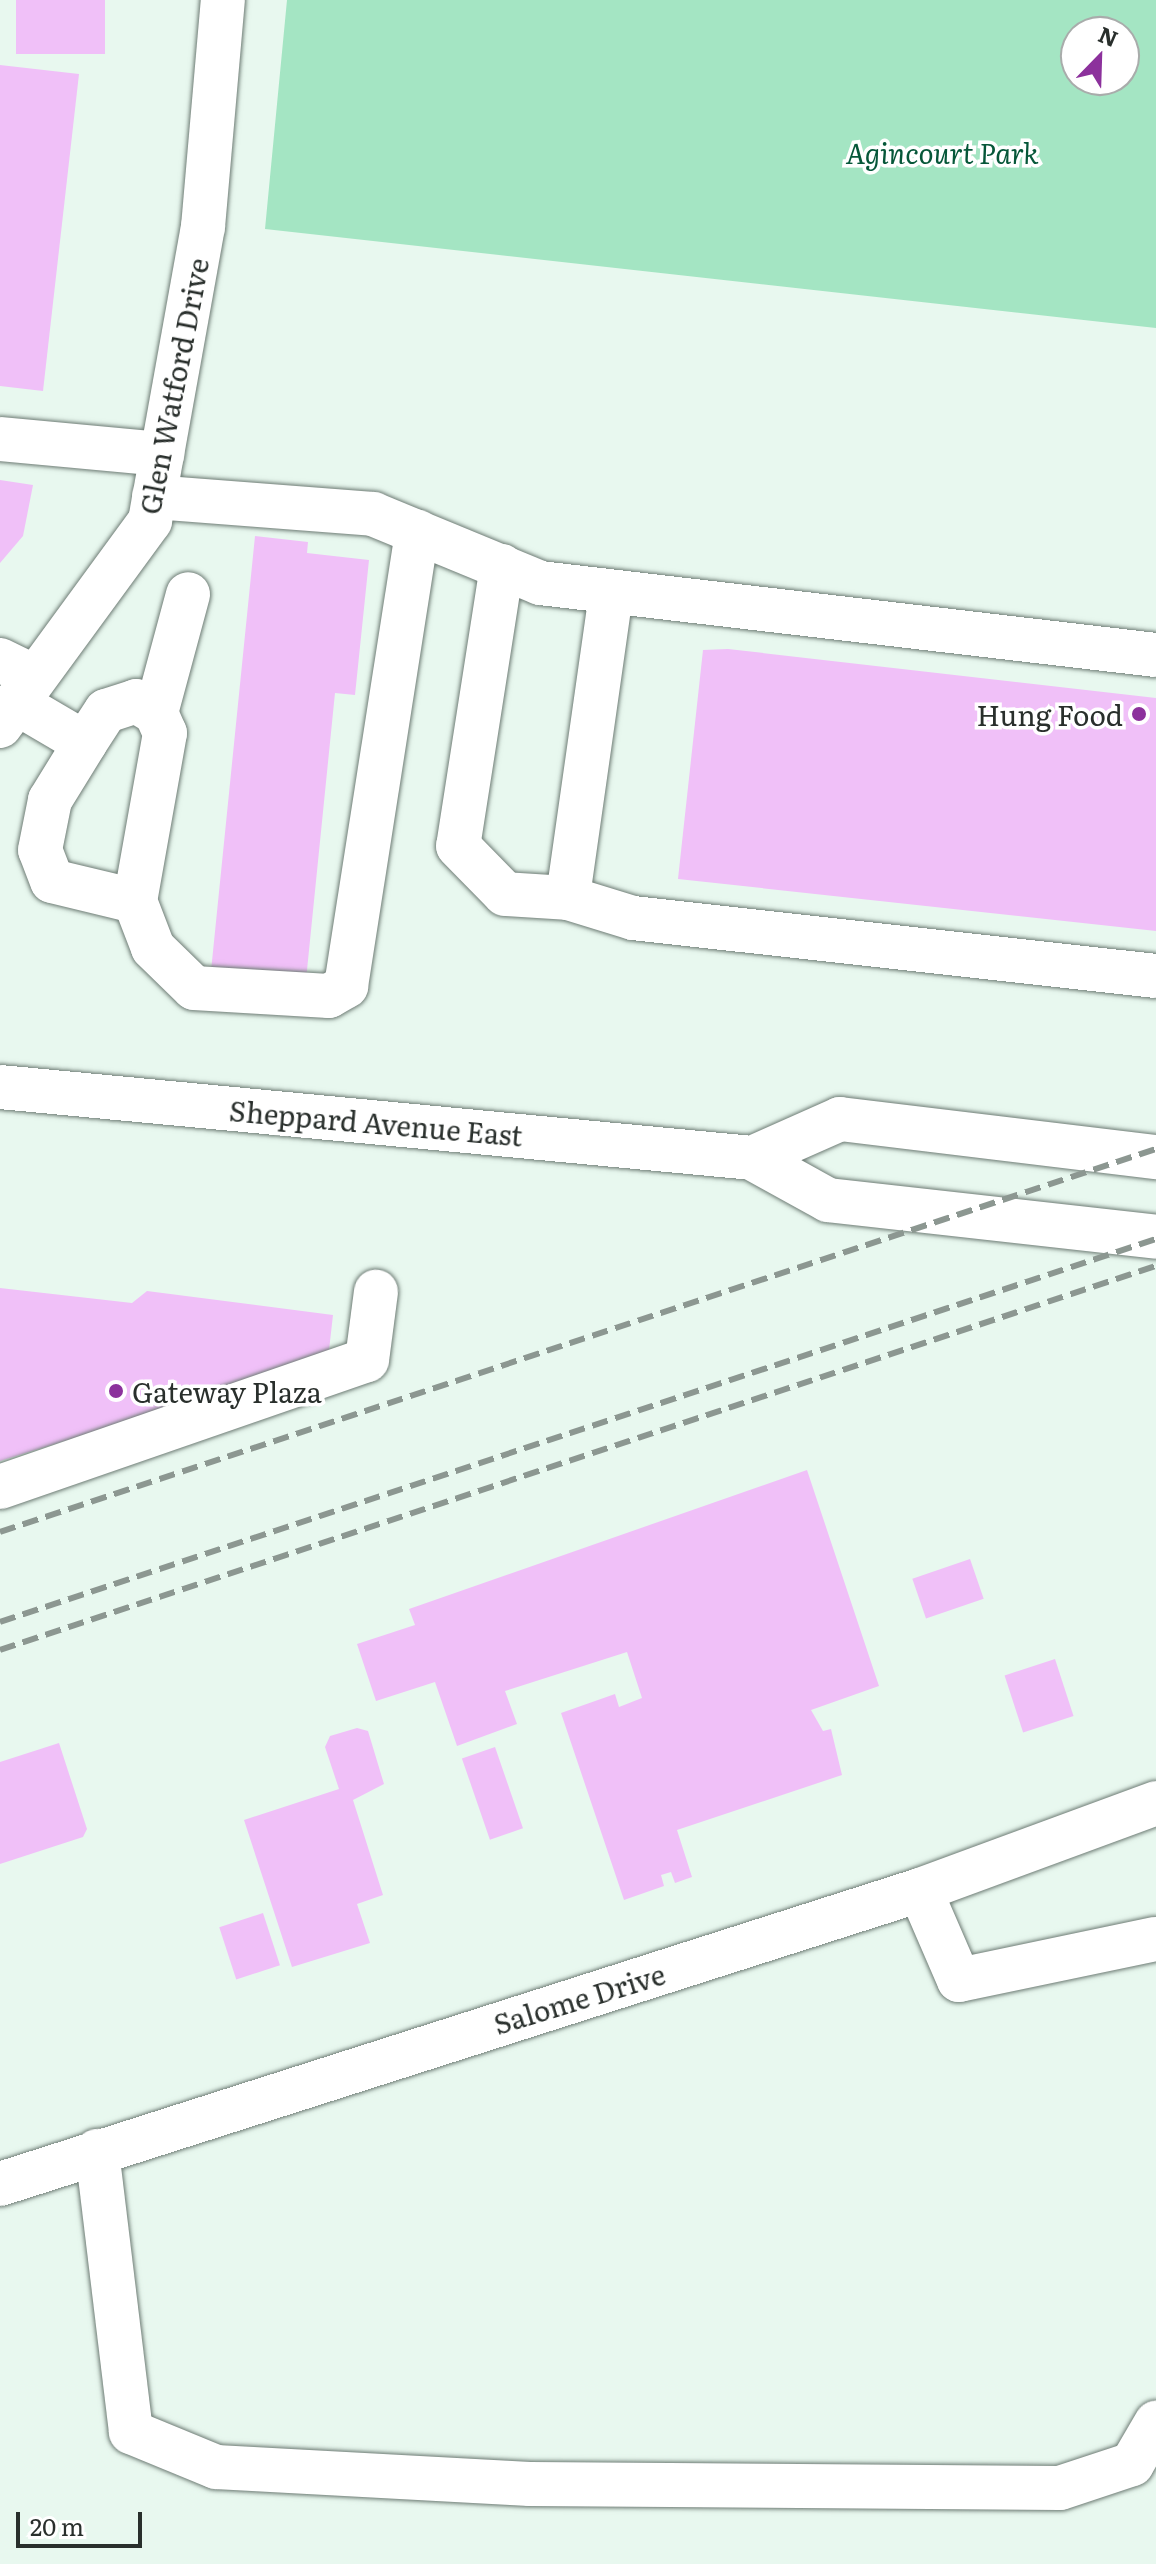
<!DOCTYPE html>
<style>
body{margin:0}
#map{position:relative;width:1156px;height:2564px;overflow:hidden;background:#e8f8ef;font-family:Literata,serif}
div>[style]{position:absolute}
.green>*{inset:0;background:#a4e5c3}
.building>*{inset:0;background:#f0c0f8;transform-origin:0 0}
.roads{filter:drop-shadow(0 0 2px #6e7c75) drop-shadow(0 0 2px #6e7c75)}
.minor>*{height:44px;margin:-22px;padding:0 22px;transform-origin:22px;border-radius:22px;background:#fff}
.major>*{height:44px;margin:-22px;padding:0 22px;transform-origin:22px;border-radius:22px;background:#fff}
.rail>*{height:6px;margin-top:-3px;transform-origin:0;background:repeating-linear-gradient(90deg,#8c9791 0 16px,transparent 0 24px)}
.dots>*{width:22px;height:22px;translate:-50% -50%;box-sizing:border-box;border:4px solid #fff;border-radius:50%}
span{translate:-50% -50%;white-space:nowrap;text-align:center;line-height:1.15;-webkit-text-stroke:7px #fff;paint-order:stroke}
.park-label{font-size:28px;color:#065739;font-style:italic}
.street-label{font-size:28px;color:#292f2c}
.poi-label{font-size:28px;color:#292f2c}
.right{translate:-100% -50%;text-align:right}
.left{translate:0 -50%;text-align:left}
.north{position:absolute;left:1060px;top:16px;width:80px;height:80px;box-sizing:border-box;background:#fff;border:2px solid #a9acab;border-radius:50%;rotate:23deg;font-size:22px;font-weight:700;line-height:32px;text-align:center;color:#292f2c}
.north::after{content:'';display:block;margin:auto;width:28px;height:36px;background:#8c319c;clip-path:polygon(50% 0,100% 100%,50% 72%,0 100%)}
.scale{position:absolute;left:16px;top:2512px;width:126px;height:36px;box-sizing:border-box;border:4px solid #292f2c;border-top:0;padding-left:10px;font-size:24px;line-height:28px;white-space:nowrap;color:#292f2c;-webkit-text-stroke:6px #fff;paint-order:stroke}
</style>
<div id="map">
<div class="green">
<i style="clip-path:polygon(evenodd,287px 0,1156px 0,1156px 328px,265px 229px,287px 0,1076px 32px,1124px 32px,1124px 80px,1076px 80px,1076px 32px)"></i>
</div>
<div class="building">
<i style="left:16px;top:0;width:89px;height:54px"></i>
<i style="clip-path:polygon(0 65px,79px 74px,43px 391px,0 386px)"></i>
<i style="clip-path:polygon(0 480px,33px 485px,23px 536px,0 563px)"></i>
<i style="clip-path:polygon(255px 536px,308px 542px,307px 553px,369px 560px,355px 695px,335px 693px,305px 990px,210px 981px)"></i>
<i style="clip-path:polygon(728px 649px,1156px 698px,1156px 931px,678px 879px,703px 650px)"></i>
<i style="clip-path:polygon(0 1288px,132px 1303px,147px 1291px,333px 1315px,328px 1359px,0 1461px)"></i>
<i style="clip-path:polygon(807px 1470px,879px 1686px,811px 1710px,823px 1731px,831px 1729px,842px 1775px,677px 1830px,692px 1877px,675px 1883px,671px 1872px,661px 1875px,664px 1886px,624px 1900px,561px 1713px,615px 1694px,619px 1707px,642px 1698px,627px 1652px,505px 1691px,517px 1724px,457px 1746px,435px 1682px,376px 1701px,357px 1644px,415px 1625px,409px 1609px)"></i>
<i style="left:970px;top:1559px;width:42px;height:61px;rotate:71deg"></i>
<i style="left:1055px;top:1659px;width:60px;height:53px;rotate:72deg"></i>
<i style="clip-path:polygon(357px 1728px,368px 1731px,384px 1784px,353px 1800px,383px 1895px,357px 1904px,370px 1943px,292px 1967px,244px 1820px,339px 1789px,325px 1747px,330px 1736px)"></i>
<i style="clip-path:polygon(59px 1743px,87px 1829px,83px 1837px,0 1864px,0 1762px)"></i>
<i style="left:495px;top:1747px;width:86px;height:35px;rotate:71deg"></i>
<i style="left:263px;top:1913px;width:55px;height:46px;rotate:72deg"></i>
</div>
<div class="roads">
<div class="minor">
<i style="left:0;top:439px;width:163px;rotate:5.3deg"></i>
<i style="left:154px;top:497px;width:220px;rotate:4.4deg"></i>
<i style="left:373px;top:514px;width:181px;rotate:22.4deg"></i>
<i style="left:540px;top:583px;width:620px;rotate:6.67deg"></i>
<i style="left:502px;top:566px;width:283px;rotate:98.9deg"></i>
<i style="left:458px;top:846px;width:67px;rotate:45.6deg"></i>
<i style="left:505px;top:894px;width:63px;rotate:3.6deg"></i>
<i style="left:611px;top:594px;width:307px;rotate:98.1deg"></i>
<i style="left:568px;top:898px;width:68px;rotate:17.1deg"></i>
<i style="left:633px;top:918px;width:526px;rotate:6.33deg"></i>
<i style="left:0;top:660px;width:37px;rotate:26deg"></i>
<i style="left:15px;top:702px;width:81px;rotate:30.4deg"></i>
<i style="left:156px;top:713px;width:123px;rotate:-74.9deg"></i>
<i style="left:0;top:726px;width:254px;rotate:-53.8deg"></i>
<i style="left:150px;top:521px;width:299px;rotate:-79.8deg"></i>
<i style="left:203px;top:227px;width:228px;rotate:-85deg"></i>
<i style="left:135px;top:901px;width:85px;rotate:-166.5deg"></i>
<i style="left:52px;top:881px;width:33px;rotate:-111deg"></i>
<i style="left:40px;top:850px;width:51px;rotate:-78.7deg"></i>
<i style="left:50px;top:800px;width:67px;rotate:-58.4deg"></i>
<i style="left:85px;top:743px;width:38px;rotate:-57deg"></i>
<i style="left:106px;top:711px;width:32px;rotate:-18deg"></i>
<i style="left:136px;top:701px;width:23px;rotate:31deg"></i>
<i style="left:156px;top:713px;width:22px;rotate:66deg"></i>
<i style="left:165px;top:733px;width:171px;rotate:100.1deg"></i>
<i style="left:135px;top:901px;width:50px;rotate:69deg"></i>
<i style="left:153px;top:948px;width:57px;rotate:44.3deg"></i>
<i style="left:194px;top:988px;width:135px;rotate:3.4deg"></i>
<i style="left:329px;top:996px;width:20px;rotate:-30deg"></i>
<i style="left:346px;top:986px;width:460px;rotate:-81.1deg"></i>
<i style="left:0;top:1487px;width:388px;rotate:-19.1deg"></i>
<i style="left:367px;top:1360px;width:69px;rotate:-82.5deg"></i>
<i style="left:920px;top:1890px;width:98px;rotate:66.6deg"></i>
<i style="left:959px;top:1980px;width:201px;rotate:-11.8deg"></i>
<i style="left:97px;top:2151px;width:283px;rotate:83.1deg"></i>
<i style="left:131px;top:2432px;width:92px;rotate:22.4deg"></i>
<i style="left:216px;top:2467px;width:314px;rotate:3.1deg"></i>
<i style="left:530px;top:2484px;width:530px;rotate:0.43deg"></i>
<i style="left:1060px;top:2488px;width:76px;rotate:-18.4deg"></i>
<i style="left:1132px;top:2464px;width:48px;rotate:-59.7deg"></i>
<i style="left:0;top:2184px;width:966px;rotate:-17.72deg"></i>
<i style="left:920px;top:1890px;width:252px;rotate:-20.2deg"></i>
</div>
<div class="major">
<i style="left:0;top:1087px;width:755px;rotate:5.39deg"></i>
<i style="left:752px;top:1158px;width:87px;rotate:28.9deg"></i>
<i style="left:828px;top:1200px;width:330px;rotate:6.4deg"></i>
<i style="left:752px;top:1158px;width:96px;rotate:-23.9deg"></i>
<i style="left:840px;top:1119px;width:318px;rotate:6.9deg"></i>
</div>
</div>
<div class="rail">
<i style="left:0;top:1532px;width:1218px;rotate:-18.33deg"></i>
<i style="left:0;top:1622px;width:1218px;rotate:-18.33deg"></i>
<i style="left:0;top:1650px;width:1218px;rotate:-18.38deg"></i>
</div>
<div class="dots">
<i style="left:1139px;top:714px;background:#8c319c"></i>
<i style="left:116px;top:1391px;background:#8c319c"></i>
</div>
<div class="park-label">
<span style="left:942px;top:152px">Agincourt Park</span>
</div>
<div class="street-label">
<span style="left:173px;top:386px;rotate:-79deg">Glen Watford Drive</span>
<span style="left:376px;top:1122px;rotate:5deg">Sheppard Avenue East</span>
<span style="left:579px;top:1998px;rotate:-17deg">Salome Drive</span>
</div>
<div class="poi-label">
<span class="right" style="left:1123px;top:714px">Hung Food</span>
<span class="left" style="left:132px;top:1391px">Gateway Plaza</span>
</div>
<div class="north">N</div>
<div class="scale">20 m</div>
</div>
